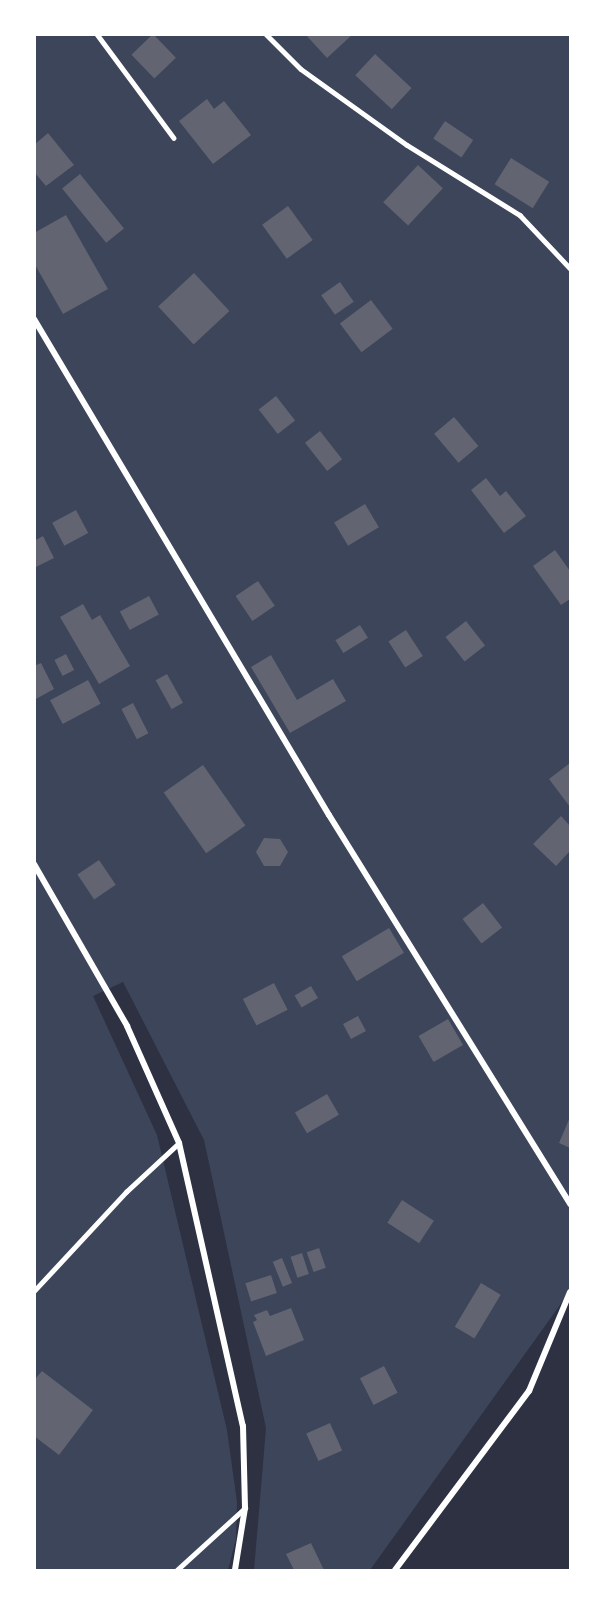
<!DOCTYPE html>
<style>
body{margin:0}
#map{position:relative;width:605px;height:1605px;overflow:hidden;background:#2d3142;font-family:Rubik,sans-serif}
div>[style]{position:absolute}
.green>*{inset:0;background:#3c4559}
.building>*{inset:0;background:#626471;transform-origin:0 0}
.service>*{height:4.5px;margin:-2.25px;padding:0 2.25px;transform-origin:2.25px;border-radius:2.25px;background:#fff}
.minor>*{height:6px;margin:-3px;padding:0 3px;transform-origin:3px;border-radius:3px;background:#fff}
span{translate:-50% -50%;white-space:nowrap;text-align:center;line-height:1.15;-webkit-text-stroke:4.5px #fff;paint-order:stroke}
.frame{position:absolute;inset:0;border:36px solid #fff;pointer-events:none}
</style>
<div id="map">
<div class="green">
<i style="clip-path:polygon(35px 35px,570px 35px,570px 1291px,370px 1570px,254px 1570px,266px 1428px,204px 1140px,123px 982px,93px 996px,157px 1135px,227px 1430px,237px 1502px,236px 1539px,228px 1570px,35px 1570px)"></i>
</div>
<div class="building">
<i style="left:153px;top:34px;width:33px;height:30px;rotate:46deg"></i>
<i style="clip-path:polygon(305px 34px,353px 34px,327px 58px)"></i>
<i style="left:375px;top:54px;width:50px;height:29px;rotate:43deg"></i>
<i style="clip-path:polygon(207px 99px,214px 109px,224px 101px,251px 135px,213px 164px,179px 121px)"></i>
<i style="left:445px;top:121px;width:34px;height:21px;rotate:34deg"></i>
<i style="clip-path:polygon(48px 133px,74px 165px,46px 186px,34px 172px,34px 145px)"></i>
<i style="left:511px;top:158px;width:45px;height:31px;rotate:32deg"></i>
<i style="left:418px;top:165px;width:34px;height:51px;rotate:43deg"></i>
<i style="left:80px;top:174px;width:70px;height:23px;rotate:51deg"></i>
<i style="left:288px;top:206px;width:42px;height:32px;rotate:54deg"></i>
<i style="clip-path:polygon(66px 215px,108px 289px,63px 314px,34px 263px,34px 233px)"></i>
<i style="left:194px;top:273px;width:52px;height:49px;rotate:47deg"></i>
<i style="left:340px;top:282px;width:24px;height:23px;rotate:55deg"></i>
<i style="left:371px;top:300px;width:36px;height:39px;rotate:53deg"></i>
<i style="left:276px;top:396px;width:31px;height:22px;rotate:52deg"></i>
<i style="left:454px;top:417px;width:38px;height:26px;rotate:50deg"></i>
<i style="left:320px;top:431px;width:36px;height:19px;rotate:52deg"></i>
<i style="clip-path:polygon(486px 478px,500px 496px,506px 491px,526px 516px,504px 533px,471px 490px)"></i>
<i style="left:365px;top:504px;width:27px;height:36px;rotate:59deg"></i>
<i style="left:76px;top:510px;width:26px;height:27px;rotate:62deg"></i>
<i style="clip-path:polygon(43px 536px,54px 558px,34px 568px,34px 541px)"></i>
<i style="clip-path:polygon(555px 550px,570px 571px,570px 599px,561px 605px,533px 566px)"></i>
<i style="left:258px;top:581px;width:30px;height:27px;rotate:56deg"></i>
<i style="left:149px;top:596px;width:21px;height:33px;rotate:62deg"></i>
<i style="clip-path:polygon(83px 604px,92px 620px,100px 615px,130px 666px,99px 684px,60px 617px)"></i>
<i style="left:466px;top:621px;width:31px;height:26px;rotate:52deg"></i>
<i style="left:360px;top:625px;width:15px;height:29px;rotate:58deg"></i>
<i style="left:406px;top:630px;width:31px;height:21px;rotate:57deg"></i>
<i style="left:66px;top:654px;width:18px;height:13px;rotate:63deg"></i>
<i style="clip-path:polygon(271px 655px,297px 700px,333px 679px,346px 701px,290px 733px,251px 667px)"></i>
<i style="clip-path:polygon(41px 663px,54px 689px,36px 699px,34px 666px)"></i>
<i style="left:167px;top:674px;width:33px;height:13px;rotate:61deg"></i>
<i style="left:88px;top:680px;width:27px;height:43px;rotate:62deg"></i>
<i style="left:133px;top:703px;width:34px;height:13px;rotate:63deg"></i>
<i style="clip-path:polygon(570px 763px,570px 807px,549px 779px)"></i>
<i style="left:203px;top:765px;width:74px;height:48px;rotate:55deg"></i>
<i style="clip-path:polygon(561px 816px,570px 826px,570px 851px,556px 866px,533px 844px)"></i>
<i style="clip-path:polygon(264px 838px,280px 839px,288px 852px,280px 866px,264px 866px,256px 852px)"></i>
<i style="left:99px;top:860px;width:30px;height:26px;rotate:56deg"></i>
<i style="left:483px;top:903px;width:31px;height:26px;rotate:52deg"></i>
<i style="left:389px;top:928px;width:29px;height:55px;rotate:59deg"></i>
<i style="left:274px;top:983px;width:30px;height:35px;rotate:63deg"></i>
<i style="left:311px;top:986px;width:14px;height:19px;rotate:60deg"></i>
<i style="left:358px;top:1016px;width:17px;height:17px;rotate:62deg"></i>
<i style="left:448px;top:1019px;width:30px;height:34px;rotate:60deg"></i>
<i style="left:327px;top:1094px;width:24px;height:37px;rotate:60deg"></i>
<i style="clip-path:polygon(570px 1117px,570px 1148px,559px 1143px)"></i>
<i style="left:402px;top:1200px;width:38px;height:27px;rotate:33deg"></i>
<i style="left:319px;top:1248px;width:21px;height:13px;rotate:71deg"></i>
<i style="left:302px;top:1253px;width:22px;height:12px;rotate:72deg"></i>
<i style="left:282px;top:1258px;width:27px;height:10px;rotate:68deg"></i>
<i style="left:271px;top:1275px;width:19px;height:27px;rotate:72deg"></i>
<i style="left:481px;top:1283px;width:23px;height:51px;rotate:31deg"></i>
<i style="clip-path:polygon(291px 1308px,304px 1340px,266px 1356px,253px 1322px,257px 1320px,254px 1315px,267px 1310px,270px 1316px)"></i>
<i style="left:384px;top:1366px;width:30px;height:27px;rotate:63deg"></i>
<i style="clip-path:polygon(42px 1371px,93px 1410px,59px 1455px,34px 1436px,34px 1380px)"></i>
<i style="left:330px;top:1423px;width:30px;height:26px;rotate:66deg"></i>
<i style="clip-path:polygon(311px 1543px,324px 1570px,294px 1570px,286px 1554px)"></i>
</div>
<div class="service">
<i style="left:97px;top:34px;width:129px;rotate:53.5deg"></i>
<i style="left:266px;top:34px;width:49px;rotate:45deg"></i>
<i style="left:301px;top:69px;width:130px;rotate:35.6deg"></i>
<i style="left:407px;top:145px;width:133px;rotate:31.8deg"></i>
<i style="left:520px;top:215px;width:73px;rotate:46.7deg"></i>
<i style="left:34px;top:1291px;width:135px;rotate:-47.1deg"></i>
<i style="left:126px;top:1192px;width:72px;rotate:-42.8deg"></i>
<i style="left:177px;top:1570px;width:92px;rotate:-42.4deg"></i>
</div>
<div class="minor">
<i style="left:34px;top:319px;width:577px;rotate:59.26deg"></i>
<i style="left:329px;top:815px;width:458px;rotate:58.2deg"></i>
<i style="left:34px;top:864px;width:187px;rotate:60.1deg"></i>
<i style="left:127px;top:1026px;width:128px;rotate:66deg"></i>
<i style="left:179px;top:1143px;width:290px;rotate:77.3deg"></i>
<i style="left:243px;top:1426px;width:82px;rotate:88.6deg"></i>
<i style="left:245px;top:1508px;width:63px;rotate:99.2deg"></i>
<i style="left:395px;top:1570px;width:224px;rotate:-53.2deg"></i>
<i style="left:529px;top:1391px;width:107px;rotate:-67.5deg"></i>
</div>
<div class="frame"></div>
</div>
